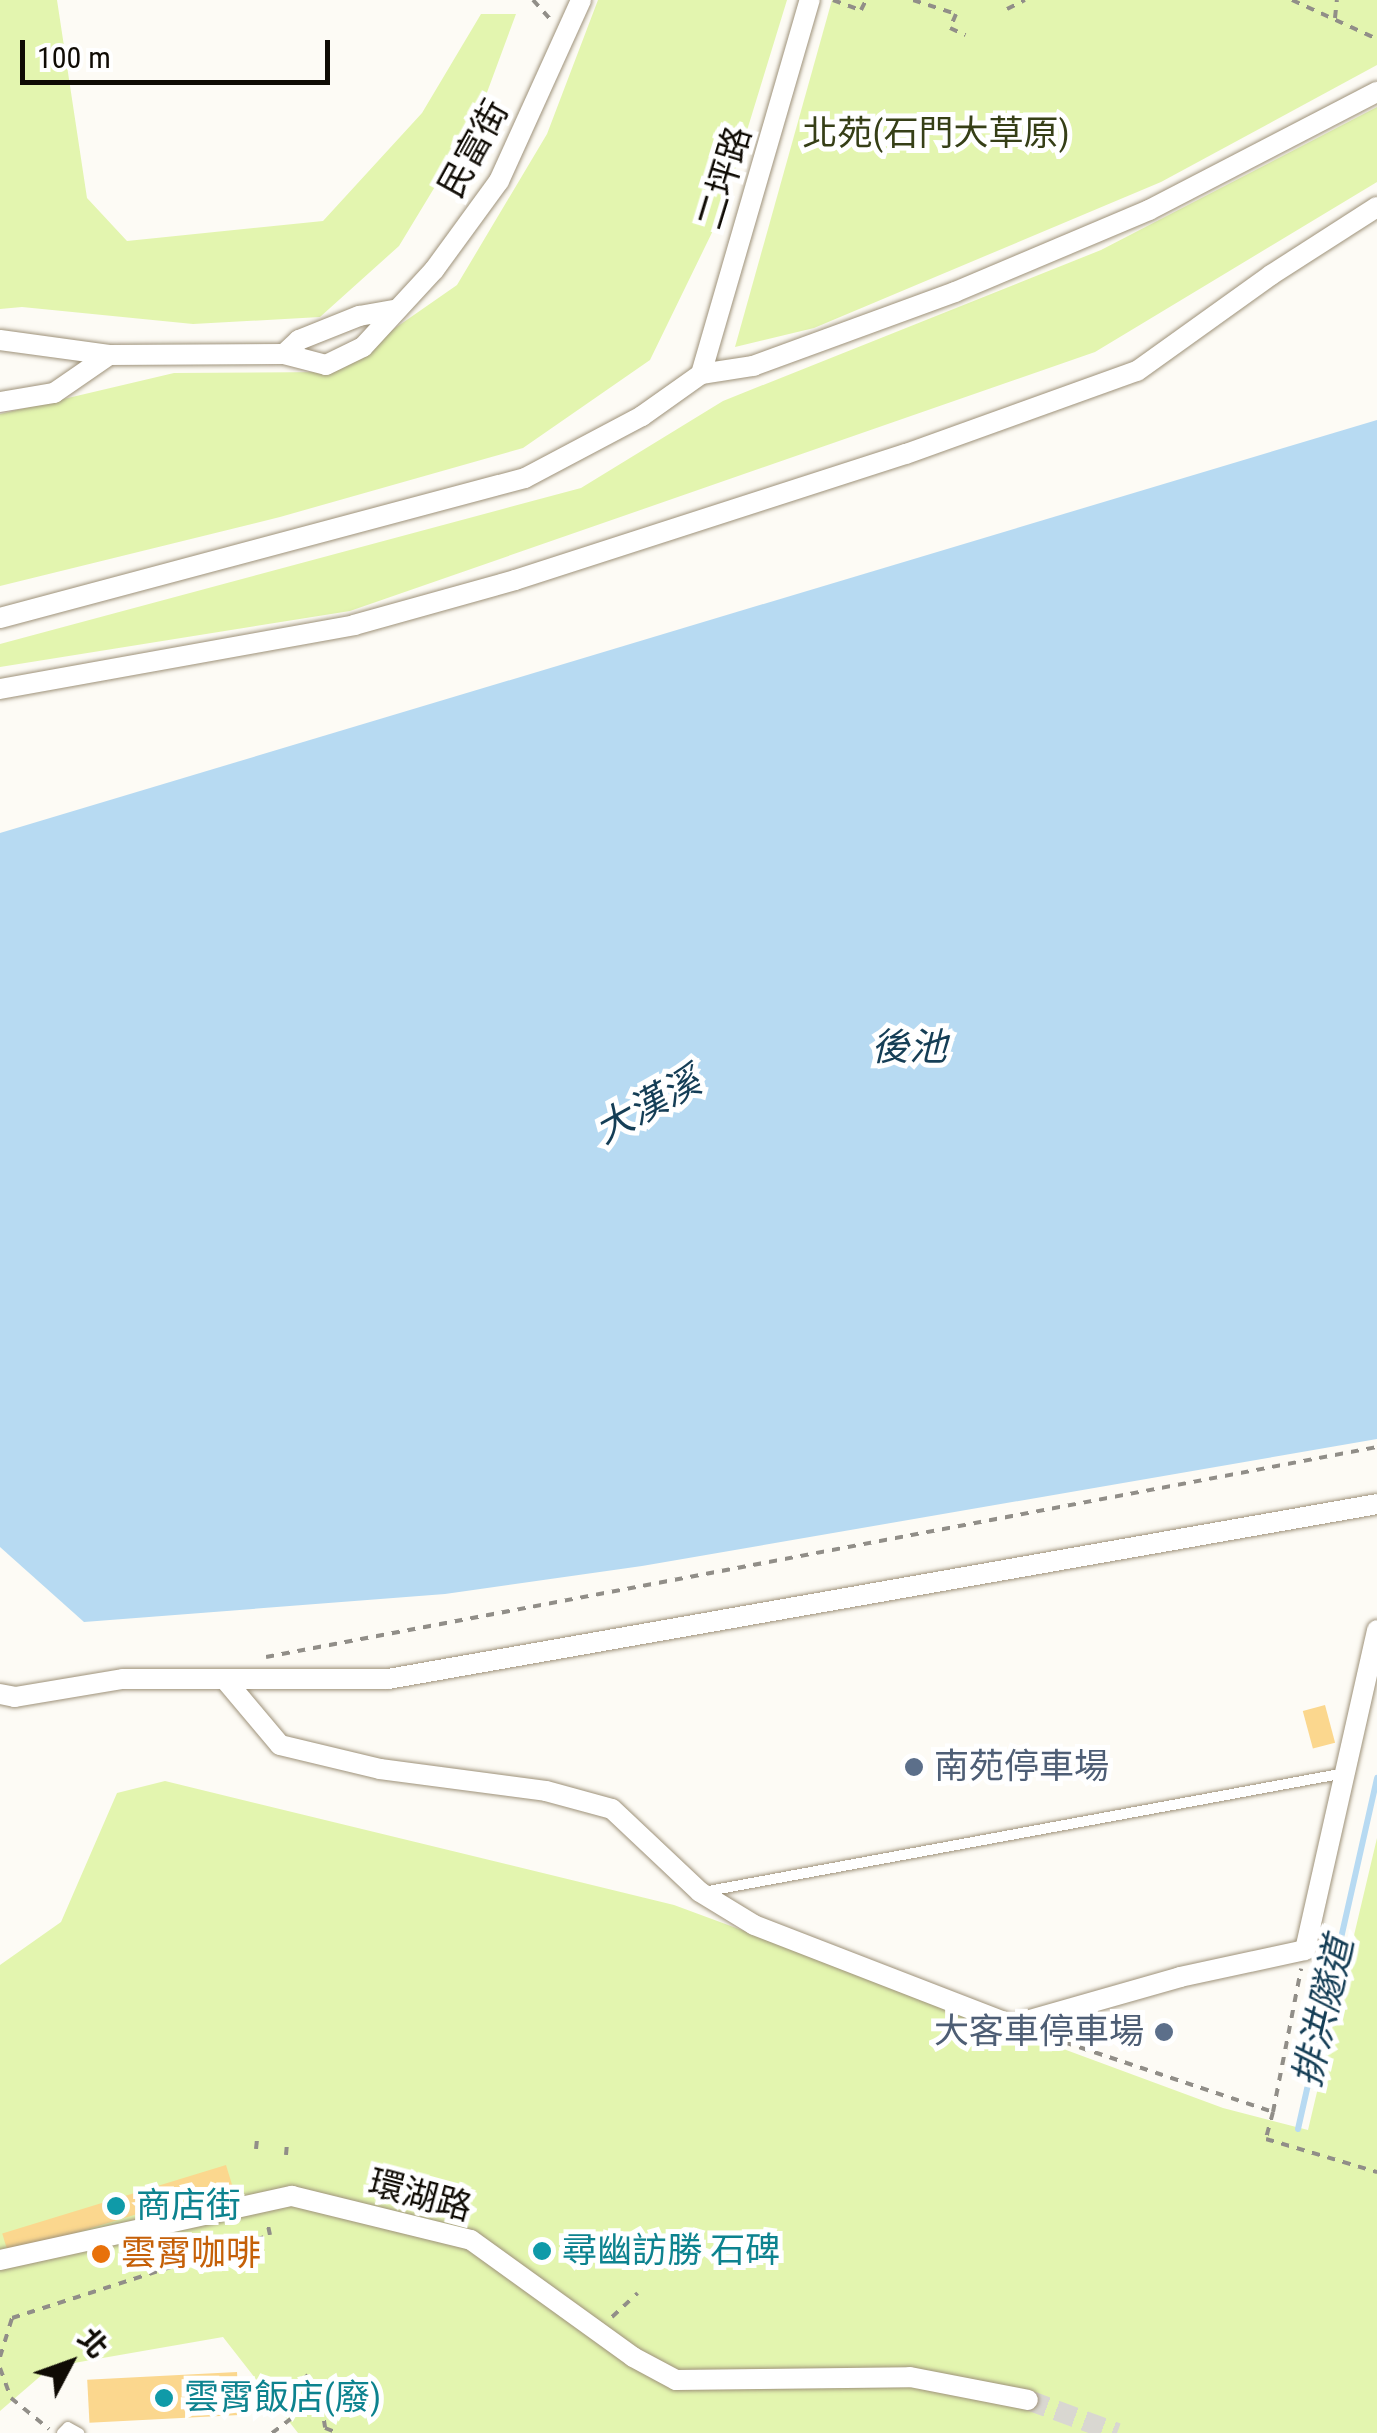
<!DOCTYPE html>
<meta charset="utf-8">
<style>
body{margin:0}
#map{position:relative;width:1377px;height:2433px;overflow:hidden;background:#fdfbf5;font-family:"Roboto Condensed","Noto Sans TC",sans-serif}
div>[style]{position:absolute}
.green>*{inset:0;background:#e3f5af}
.water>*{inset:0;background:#b7daf2}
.stream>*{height:6px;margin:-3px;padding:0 3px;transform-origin:3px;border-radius:3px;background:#b7daf2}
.building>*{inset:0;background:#fbd78e;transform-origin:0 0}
.minor-tunnel>*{height:20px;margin-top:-10px;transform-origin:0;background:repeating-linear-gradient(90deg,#d9d7d1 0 20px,transparent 0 30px)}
.path>*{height:4px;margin-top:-2px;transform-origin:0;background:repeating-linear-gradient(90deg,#918e88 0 8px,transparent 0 16px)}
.roads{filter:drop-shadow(0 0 2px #9e927a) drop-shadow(0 0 2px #9e927a)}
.service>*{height:10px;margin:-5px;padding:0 5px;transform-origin:5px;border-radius:5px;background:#fff}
.minor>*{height:20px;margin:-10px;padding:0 10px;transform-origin:10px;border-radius:10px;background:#fff}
.dots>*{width:28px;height:28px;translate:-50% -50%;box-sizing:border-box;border:5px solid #fff;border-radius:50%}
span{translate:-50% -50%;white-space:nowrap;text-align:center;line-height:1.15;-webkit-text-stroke:10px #fff;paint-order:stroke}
.park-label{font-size:35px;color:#363f17}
.street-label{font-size:35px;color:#0f0b04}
.service-label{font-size:35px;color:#4e5e75}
.left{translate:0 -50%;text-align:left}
.right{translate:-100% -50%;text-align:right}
.culture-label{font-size:35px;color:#0d838f}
.food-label{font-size:35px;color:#c56008}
.water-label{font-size:38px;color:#153e56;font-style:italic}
.north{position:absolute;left:20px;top:2313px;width:100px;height:100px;-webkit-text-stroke:8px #fff;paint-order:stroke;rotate:49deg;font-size:28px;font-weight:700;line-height:40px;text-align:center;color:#0f0b04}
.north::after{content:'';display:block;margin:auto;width:35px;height:45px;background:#0f0b04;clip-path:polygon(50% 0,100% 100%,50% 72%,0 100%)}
.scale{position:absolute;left:20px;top:40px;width:310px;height:45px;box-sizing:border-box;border:5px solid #0f0b04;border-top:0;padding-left:12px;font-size:30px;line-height:35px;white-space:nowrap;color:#0f0b04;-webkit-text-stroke:8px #fff;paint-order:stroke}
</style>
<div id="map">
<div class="green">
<i style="clip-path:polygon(0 0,57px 0,87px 198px,127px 241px,323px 221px,422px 113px,481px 14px,516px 14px,479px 114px,399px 246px,320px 317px,193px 324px,22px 307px,0 309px)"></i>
<i style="clip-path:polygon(598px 0,787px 0,722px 212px,650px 360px,523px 448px,280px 517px,0 586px,0 414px,174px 373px,332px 372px,457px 285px,547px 134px)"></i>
<i style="clip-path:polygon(832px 0,1377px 0,1377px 65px,1161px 182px,814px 328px,735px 347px)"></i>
<i style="clip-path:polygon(1377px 107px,1377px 182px,1095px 352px,350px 611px,0 667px,0 644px,581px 488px,723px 401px,1101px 250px)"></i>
<i style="clip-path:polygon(165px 1781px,674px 1905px,1223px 2108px,1308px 2130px,1377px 1838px,1377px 2433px,298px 2433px,223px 2337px,51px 2367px,0 2411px,0 1965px,61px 1922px,117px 1793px)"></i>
</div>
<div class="water">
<i style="clip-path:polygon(1377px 420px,1377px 1439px,642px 1566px,445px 1594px,84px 1622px,0 1547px,0 833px)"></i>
</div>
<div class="stream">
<i style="left:1298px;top:2129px;width:360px;rotate:-77.3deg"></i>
</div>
<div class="building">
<i style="left:1325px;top:1705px;width:39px;height:23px;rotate:75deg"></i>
<i style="left:226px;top:2165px;width:21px;height:234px;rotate:73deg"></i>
<i style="left:237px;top:2372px;width:43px;height:150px;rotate:87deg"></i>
</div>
<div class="minor-tunnel">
<i style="left:1028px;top:2400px;width:95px;rotate:20.3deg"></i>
</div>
<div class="path">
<i style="left:533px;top:0;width:25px;rotate:48deg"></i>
<i style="left:833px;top:0;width:30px;rotate:20deg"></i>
<i style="left:861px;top:10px;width:11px;rotate:-63deg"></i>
<i style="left:913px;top:0;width:45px;rotate:18deg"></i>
<i style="left:956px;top:14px;width:15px;rotate:113deg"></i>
<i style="left:950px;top:28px;width:17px;rotate:25deg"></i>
<i style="left:1292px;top:0;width:94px;rotate:24.6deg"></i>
<i style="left:1007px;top:9px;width:20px;rotate:-27deg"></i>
<i style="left:1335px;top:18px;width:18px;rotate:-84deg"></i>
<i style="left:266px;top:1657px;width:1131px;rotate:-10.7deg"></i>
<i style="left:1049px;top:2037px;width:236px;rotate:18.5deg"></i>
<i style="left:1273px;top:2112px;width:146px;rotate:-78.9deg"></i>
<i style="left:1273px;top:2112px;width:28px;rotate:105deg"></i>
<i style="left:1266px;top:2139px;width:116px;rotate:16.6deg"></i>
<i style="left:256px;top:2149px;width:10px;rotate:-84deg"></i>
<i style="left:286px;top:2155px;width:11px;rotate:-85deg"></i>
<i style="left:612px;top:2317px;width:35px;rotate:-43deg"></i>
<i style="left:0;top:2357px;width:41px;rotate:-72.9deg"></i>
<i style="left:12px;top:2318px;width:271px;rotate:-17.8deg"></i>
<i style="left:270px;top:2235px;width:14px;rotate:-102deg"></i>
<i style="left:0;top:2368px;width:32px;rotate:70deg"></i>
<i style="left:11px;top:2398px;width:49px;rotate:39.2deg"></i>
<i style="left:272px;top:2433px;width:26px;rotate:-37deg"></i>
<i style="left:293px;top:2417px;width:34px;rotate:-80deg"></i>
<i style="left:299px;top:2384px;width:11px;rotate:-56deg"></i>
<i style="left:305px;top:2375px;width:20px;rotate:45deg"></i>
<i style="left:319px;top:2389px;width:39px;rotate:81deg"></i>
<i style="left:325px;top:2428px;width:14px;rotate:21deg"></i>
</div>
<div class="roads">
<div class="service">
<i style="left:703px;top:1892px;width:653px;rotate:-10.5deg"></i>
<i style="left:62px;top:2433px;width:8px;rotate:-45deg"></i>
<i style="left:68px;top:2427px;width:13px;rotate:29deg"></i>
</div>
<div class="minor">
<i style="left:0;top:340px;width:110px;rotate:7.8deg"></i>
<i style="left:109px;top:355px;width:175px;rotate:-0.3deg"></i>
<i style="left:284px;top:354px;width:43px;rotate:14.7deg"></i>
<i style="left:326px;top:365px;width:41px;rotate:-25.9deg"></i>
<i style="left:363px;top:347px;width:105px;rotate:-47.3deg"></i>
<i style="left:434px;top:270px;width:110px;rotate:-53.9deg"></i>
<i style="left:499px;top:181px;width:199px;rotate:-65.6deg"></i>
<i style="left:284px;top:354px;width:21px;rotate:-43deg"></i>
<i style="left:299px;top:340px;width:65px;rotate:-21.8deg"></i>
<i style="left:359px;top:316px;width:36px;rotate:-10deg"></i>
<i style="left:701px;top:374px;width:390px;rotate:-73.8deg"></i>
<i style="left:0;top:402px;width:55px;rotate:-9.5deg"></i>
<i style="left:54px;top:393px;width:67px;rotate:-34.6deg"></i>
<i style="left:0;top:618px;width:543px;rotate:-14.93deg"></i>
<i style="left:525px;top:478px;width:132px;rotate:-27.9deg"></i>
<i style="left:642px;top:416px;width:72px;rotate:-35.4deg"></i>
<i style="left:701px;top:374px;width:53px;rotate:-8.7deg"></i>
<i style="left:753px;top:366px;width:215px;rotate:-20.1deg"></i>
<i style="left:955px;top:292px;width:211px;rotate:-22.9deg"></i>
<i style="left:1149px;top:210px;width:257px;rotate:-27.4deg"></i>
<i style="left:0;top:689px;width:360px;rotate:-10.2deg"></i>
<i style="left:354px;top:625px;width:167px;rotate:-15.6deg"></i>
<i style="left:515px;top:580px;width:411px;rotate:-17.9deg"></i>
<i style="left:906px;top:454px;width:245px;rotate:-19.8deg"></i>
<i style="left:1137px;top:371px;width:165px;rotate:-35.6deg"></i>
<i style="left:1271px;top:275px;width:126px;rotate:-32.7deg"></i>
<i style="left:227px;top:1682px;width:82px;rotate:49.9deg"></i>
<i style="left:280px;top:1745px;width:103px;rotate:13.5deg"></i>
<i style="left:380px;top:1769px;width:167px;rotate:7.5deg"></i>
<i style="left:546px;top:1791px;width:68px;rotate:15.3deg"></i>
<i style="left:612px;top:1809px;width:121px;rotate:43.3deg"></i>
<i style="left:700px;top:1892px;width:63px;rotate:31.4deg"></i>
<i style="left:754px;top:1925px;width:277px;rotate:21.2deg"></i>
<i style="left:1012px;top:2025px;width:175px;rotate:-15.9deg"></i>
<i style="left:1180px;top:1977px;width:128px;rotate:-12.2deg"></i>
<i style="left:1305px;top:1950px;width:328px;rotate:-77.3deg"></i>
<i style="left:0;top:1694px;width:15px;rotate:11deg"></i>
<i style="left:15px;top:1697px;width:109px;rotate:-9.5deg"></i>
<i style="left:123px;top:1679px;width:265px"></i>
<i style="left:388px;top:1679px;width:1004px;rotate:-10.03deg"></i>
<i style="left:0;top:2260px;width:299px;rotate:-12.4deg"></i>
<i style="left:292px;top:2196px;width:184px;rotate:13.8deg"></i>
<i style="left:471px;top:2240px;width:200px;rotate:35.8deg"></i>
<i style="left:633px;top:2357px;width:49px;rotate:28.1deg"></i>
<i style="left:676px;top:2380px;width:234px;rotate:-0.7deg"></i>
<i style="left:910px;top:2377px;width:120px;rotate:11deg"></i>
</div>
</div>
<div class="dots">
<i style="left:914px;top:1767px;background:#5c6f8a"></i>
<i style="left:1164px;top:2032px;background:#5c6f8a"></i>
<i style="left:116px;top:2206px;background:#0f9aa8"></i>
<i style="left:542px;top:2251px;background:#0f9aa8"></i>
<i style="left:101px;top:2254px;background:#e8710a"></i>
<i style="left:164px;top:2398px;background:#0f9aa8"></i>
</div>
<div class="park-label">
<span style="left:936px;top:134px">北苑(石門大草原)</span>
</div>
<div class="street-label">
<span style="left:474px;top:149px;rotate:-61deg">民富街</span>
<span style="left:725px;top:178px;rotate:-73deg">二坪路</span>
<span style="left:420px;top:2196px;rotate:15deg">環湖路</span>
</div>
<div class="service-label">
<span class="left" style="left:934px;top:1767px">南苑停車場</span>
<span class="right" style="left:1144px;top:2032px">大客車停車場</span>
</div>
<div class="culture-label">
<span class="left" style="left:136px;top:2206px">商店街</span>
<span class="left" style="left:562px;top:2251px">尋幽訪勝 石碑</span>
<span class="left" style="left:184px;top:2398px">雲霄飯店(廢)</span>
</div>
<div class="food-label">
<span class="left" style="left:121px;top:2254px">雲霄咖啡</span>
</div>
<div class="water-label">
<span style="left:909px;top:1048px">後池</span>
<span style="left:648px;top:1106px;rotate:-29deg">大漢溪</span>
<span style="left:1324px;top:2012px;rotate:-77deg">排洪隧道</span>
</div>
<div class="north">北</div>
<div class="scale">100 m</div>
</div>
